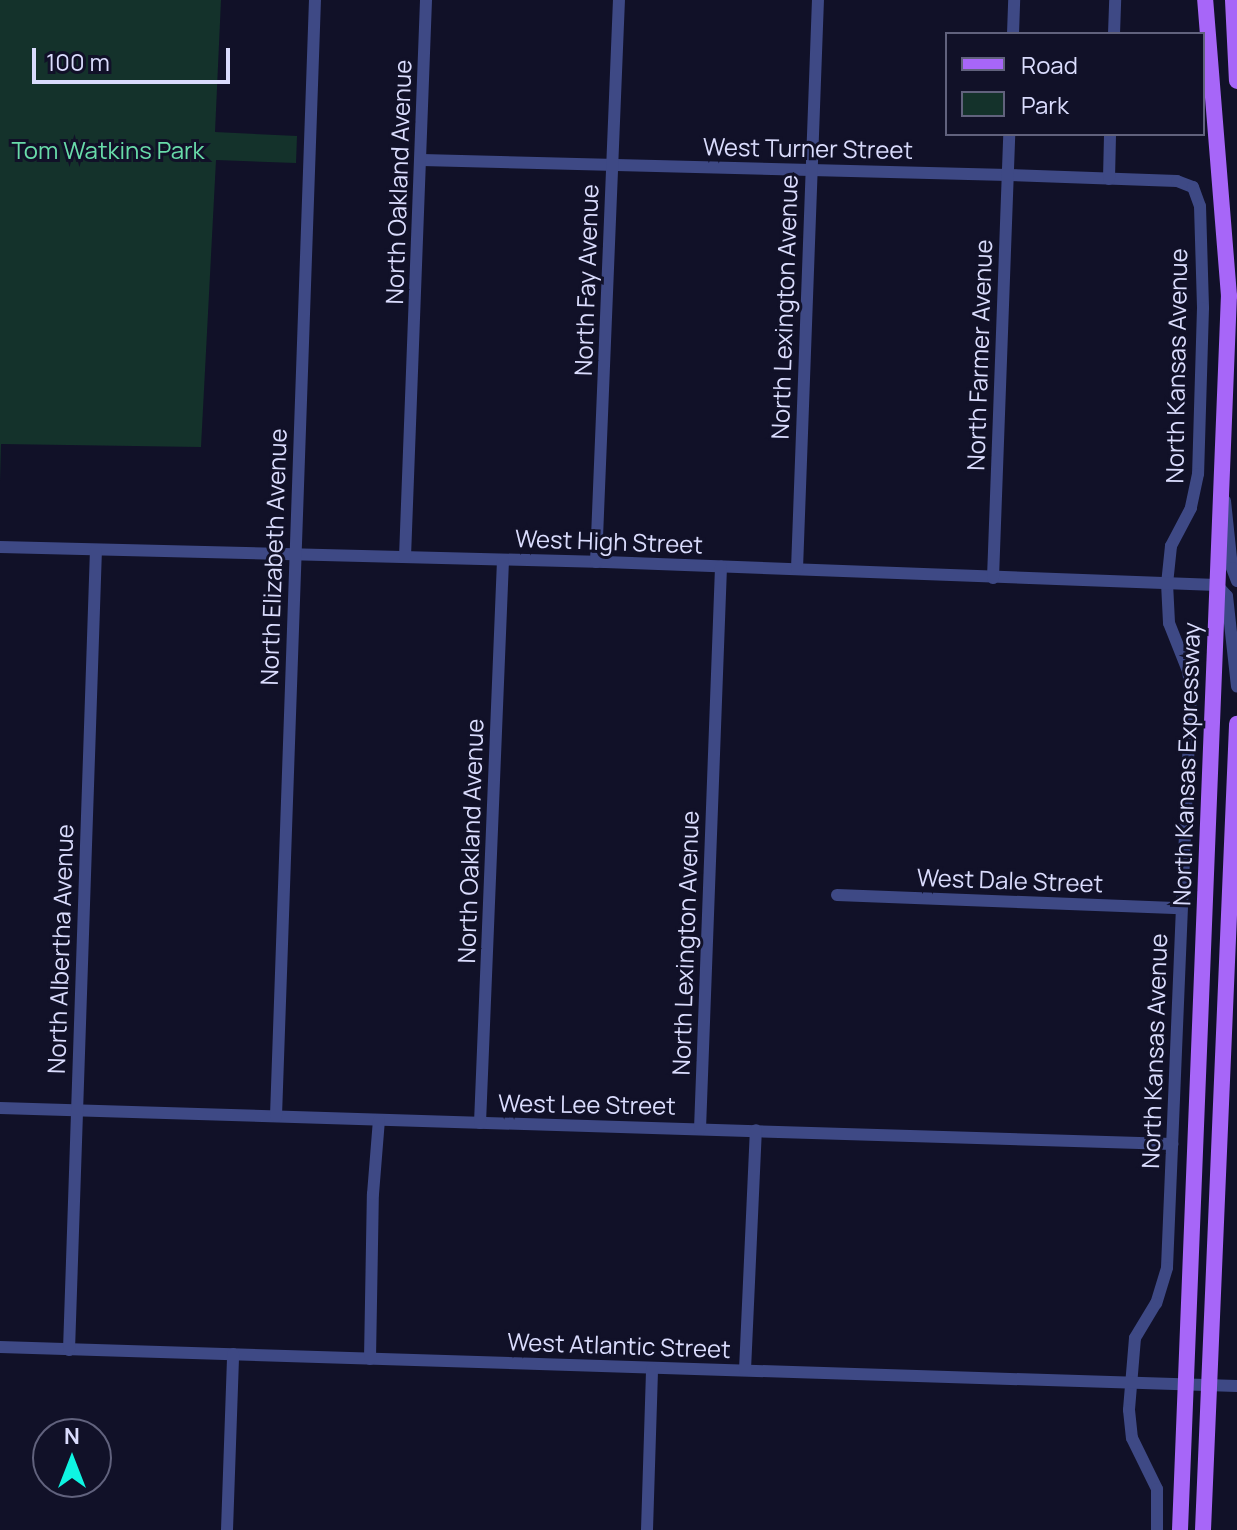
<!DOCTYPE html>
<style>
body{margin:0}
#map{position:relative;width:1237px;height:1530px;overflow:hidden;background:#111128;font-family:Manrope,sans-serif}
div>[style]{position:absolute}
.green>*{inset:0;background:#14322b}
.minor>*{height:12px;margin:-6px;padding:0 6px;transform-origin:6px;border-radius:6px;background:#3e4985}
.major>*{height:16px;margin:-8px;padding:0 8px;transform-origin:8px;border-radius:8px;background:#a766f8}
span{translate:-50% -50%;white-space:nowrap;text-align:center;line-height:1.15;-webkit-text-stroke:6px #111128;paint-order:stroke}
.street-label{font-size:24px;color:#dadcfd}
.park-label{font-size:24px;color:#68dba9}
.legend{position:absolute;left:945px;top:32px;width:260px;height:104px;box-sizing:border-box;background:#111128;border:2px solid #61627d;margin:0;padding:10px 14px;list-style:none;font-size:24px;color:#dadcfd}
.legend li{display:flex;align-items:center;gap:16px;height:40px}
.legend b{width:40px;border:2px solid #61627d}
.north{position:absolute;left:32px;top:1418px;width:80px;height:80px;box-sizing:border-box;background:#111128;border:2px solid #61627d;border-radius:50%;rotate:0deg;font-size:22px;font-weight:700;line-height:32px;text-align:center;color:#dadcfd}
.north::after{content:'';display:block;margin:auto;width:28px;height:36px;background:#0ff5e2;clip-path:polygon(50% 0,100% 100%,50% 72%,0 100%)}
.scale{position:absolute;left:32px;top:48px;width:198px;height:36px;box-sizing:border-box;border:4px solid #dadcfd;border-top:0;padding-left:10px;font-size:24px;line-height:28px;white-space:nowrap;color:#dadcfd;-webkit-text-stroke:6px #111128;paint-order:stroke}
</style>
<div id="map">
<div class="green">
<i style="clip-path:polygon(0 0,221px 0,215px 132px,297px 136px,296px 163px,216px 160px,201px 447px,1px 444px,0 482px)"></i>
</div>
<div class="minor">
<i style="left:1013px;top:34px;width:34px;rotate:-88deg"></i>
<i style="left:1114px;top:34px;width:34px;rotate:-88deg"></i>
<i style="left:422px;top:160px;width:586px;rotate:1.47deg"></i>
<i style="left:1008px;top:175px;width:169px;rotate:2deg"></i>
<i style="left:1177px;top:181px;width:17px;rotate:21deg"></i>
<i style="left:1193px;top:187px;width:20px;rotate:70deg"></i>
<i style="left:1200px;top:206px;width:102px;rotate:88.3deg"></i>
<i style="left:1203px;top:308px;width:166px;rotate:91.7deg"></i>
<i style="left:1198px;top:474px;width:35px;rotate:102deg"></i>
<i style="left:1191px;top:508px;width:43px;rotate:117.8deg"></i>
<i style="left:1171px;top:546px;width:37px;rotate:96deg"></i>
<i style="left:1167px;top:583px;width:40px;rotate:87.1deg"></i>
<i style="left:1169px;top:623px;width:52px;rotate:68.4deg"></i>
<i style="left:1188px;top:671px;width:19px;rotate:81deg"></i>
<i style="left:1191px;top:690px;width:578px;rotate:92.38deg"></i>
<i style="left:1167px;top:1268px;width:37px;rotate:107deg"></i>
<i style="left:1156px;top:1303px;width:41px;rotate:121deg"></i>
<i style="left:1135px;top:1338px;width:72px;rotate:94.8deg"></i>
<i style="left:1129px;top:1410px;width:28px;rotate:84deg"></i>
<i style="left:1132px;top:1438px;width:57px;rotate:63.9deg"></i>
<i style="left:1157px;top:1489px;width:41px;rotate:90deg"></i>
<i style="left:1109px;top:179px;width:45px;rotate:-88.7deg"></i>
<i style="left:1225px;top:501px;width:67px;rotate:84deg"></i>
<i style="left:1232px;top:568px;width:14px;rotate:69deg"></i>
<i style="left:0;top:547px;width:605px;rotate:1.42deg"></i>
<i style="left:605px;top:562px;width:612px;rotate:2.15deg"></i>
<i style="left:1217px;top:585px;width:15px;rotate:48deg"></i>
<i style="left:1227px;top:596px;width:91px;rotate:83.7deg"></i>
<i style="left:405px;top:557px;width:557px;rotate:-87.84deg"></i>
<i style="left:596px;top:562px;width:562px;rotate:-87.66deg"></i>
<i style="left:797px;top:569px;width:569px;rotate:-87.89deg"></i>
<i style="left:993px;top:578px;width:444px;rotate:-87.9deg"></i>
<i style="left:837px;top:895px;width:344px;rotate:2.2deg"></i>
<i style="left:0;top:1108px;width:1173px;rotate:1.76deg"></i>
<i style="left:276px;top:1116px;width:1117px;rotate:-88deg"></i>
<i style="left:480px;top:1123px;width:563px;rotate:-87.66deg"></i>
<i style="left:700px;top:1129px;width:563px;rotate:-87.86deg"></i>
<i style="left:0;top:1347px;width:1238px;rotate:1.81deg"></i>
<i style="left:69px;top:1350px;width:800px;rotate:-88.07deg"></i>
<i style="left:370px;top:1359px;width:165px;rotate:-89deg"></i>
<i style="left:373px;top:1194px;width:74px;rotate:-85.4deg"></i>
<i style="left:745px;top:1370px;width:240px;rotate:-87.4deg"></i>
<i style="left:227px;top:1530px;width:176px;rotate:-88deg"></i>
<i style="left:647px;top:1530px;width:161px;rotate:-88.2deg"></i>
</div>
<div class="major">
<i style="left:1233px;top:0;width:81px;rotate:87.2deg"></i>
<i style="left:1180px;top:1530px;width:1235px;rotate:-87.73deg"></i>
<i style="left:1229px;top:296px;width:297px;rotate:-94.6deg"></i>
<i style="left:1203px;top:1530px;width:807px;rotate:-87.58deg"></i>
</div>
<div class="street-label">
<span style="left:808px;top:148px;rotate:1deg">West Turner Street</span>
<span style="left:398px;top:182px;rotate:-88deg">North Oakland Avenue</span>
<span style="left:586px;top:280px;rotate:-88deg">North Fay Avenue</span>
<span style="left:784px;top:307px;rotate:-88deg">North Lexington Avenue</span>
<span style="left:979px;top:355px;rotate:-88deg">North Farmer Avenue</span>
<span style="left:1176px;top:366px;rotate:-89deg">North Kansas Avenue</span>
<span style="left:609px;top:541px;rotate:2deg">West High Street</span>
<span style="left:273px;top:557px;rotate:-88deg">North Elizabeth Avenue</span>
<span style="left:1186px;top:764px;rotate:-88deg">North Kansas Expressway</span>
<span style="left:470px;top:841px;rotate:-88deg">North Oakland Avenue</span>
<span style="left:1010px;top:880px;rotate:2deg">West Dale Street</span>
<span style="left:685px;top:943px;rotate:-88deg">North Lexington Avenue</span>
<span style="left:60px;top:949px;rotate:-88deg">North Albertha Avenue</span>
<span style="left:1154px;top:1051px;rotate:-88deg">North Kansas Avenue</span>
<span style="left:587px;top:1104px;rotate:1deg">West Lee Street</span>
<span style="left:619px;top:1345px;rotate:2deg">West Atlantic Street</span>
</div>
<div class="park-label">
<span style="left:108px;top:150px">Tom Watkins Park</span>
</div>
<ul class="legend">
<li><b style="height:10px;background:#a766f8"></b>Road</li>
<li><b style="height:22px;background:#14322b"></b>Park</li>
</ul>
<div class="north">N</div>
<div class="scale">100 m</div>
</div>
